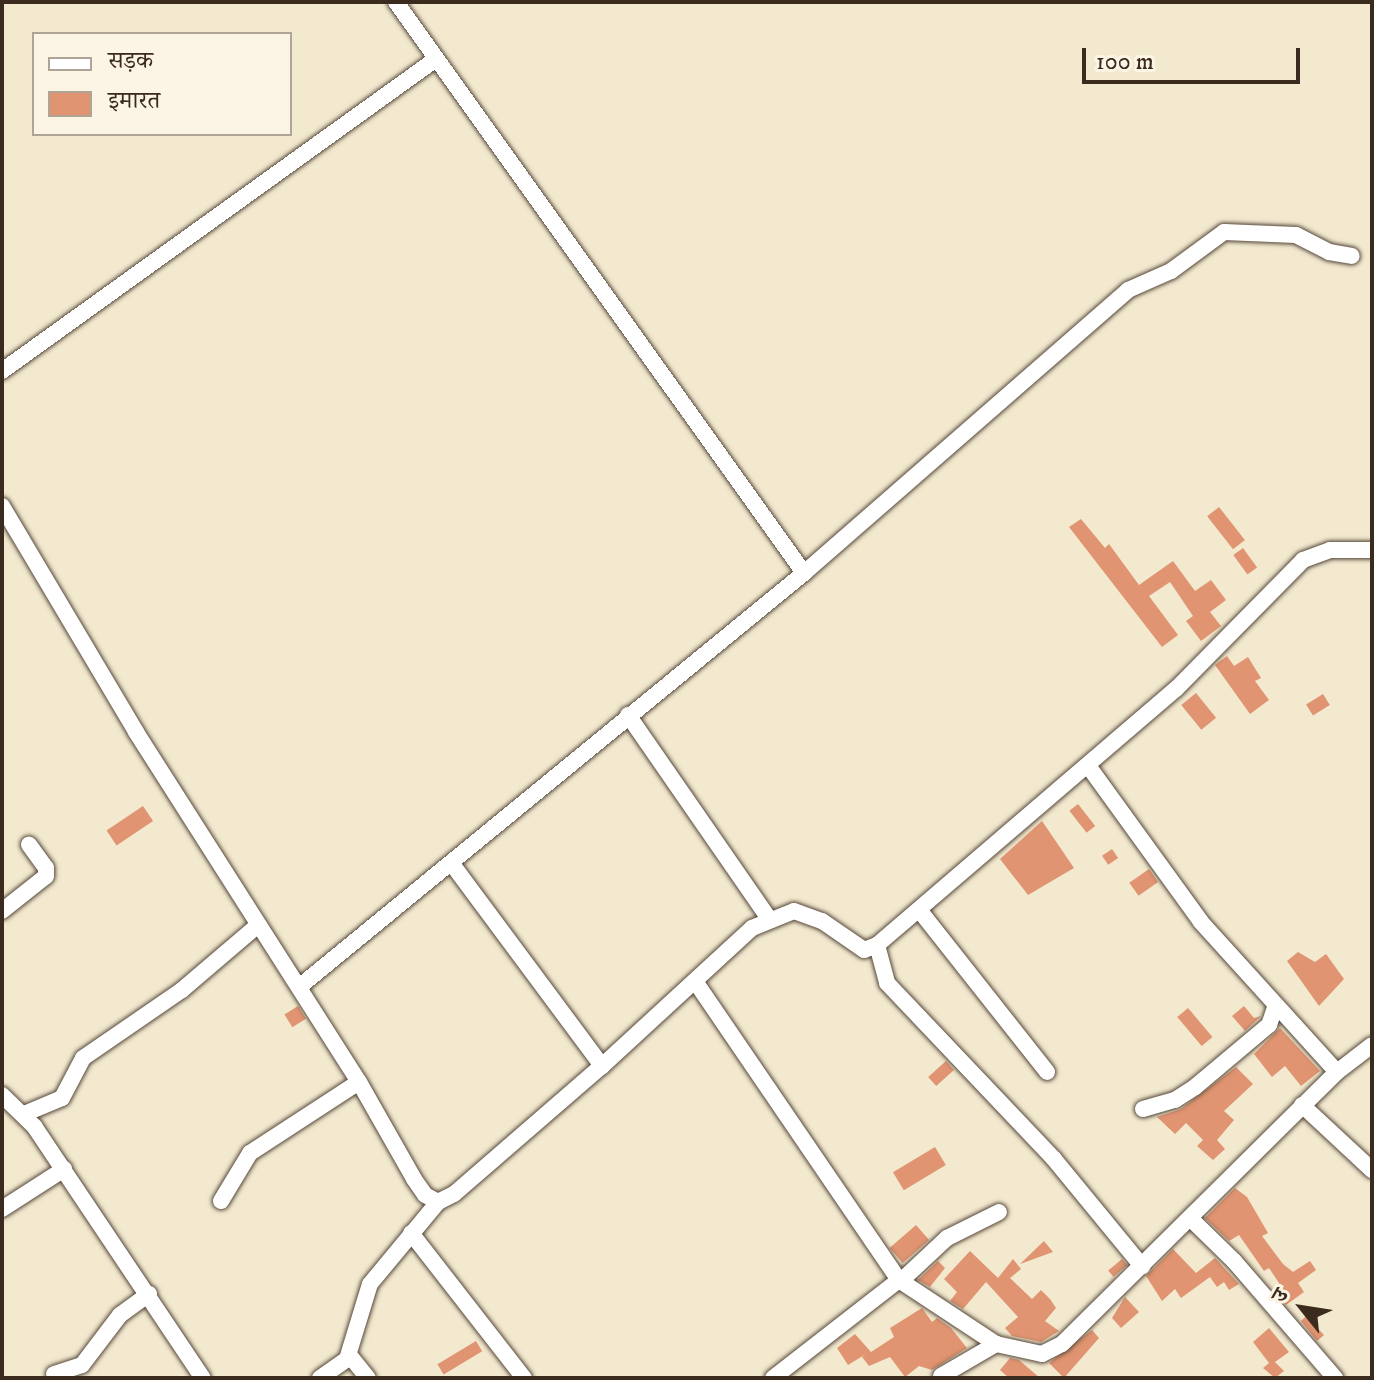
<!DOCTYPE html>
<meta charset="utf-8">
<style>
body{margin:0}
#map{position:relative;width:1374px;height:1380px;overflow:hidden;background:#f2e9cf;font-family:"IM FELL DW Pica","Noto Serif Devanagari",serif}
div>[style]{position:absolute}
.building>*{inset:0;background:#e09471;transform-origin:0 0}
.roads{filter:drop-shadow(0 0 2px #564739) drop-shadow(0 0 2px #564739)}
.minor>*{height:16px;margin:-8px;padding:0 8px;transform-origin:8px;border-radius:8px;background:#fff}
span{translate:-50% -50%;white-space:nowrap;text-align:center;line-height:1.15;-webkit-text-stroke:6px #fcf5e5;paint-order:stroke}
.frame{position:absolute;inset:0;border:4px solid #3b2a1e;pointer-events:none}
.legend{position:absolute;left:32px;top:32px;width:260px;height:104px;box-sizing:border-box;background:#fcf5e5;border:2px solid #afa495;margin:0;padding:10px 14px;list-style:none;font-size:24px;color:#3b2a1e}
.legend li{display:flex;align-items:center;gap:16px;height:40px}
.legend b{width:40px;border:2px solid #afa495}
.north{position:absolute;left:1262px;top:1268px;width:80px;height:80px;-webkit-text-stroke:6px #fcf5e5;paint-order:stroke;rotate:300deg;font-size:22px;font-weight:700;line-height:32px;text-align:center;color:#3b2a1e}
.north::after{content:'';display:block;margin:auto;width:28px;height:36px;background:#3b2a1e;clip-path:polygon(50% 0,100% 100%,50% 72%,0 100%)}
.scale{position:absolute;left:1082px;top:48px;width:218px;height:36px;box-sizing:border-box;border:4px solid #3b2a1e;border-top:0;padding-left:10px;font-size:24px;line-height:28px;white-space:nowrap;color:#3b2a1e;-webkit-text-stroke:6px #fcf5e5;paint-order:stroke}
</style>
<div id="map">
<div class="building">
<i style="left:1219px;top:507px;width:42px;height:15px;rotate:52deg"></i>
<i style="clip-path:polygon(1081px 519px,1105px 548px,1109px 544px,1139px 585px,1173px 561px,1195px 591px,1211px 580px,1226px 600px,1210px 612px,1221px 626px,1201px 641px,1186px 621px,1193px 616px,1170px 582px,1149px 596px,1178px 635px,1162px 647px,1069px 527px)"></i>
<i style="left:1243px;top:548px;width:24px;height:12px;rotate:54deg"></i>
<i style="clip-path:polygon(1227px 656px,1234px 666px,1248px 657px,1261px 678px,1255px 681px,1269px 700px,1250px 714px,1215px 665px)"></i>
<i style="left:1196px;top:693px;width:32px;height:19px;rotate:51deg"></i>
<i style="left:1323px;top:694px;width:13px;height:20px;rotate:58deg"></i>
<i style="left:1078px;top:804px;width:28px;height:11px;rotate:52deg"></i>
<i style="left:143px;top:806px;width:18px;height:44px;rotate:56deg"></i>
<i style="clip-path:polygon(1042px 821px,1074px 868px,1028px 895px,1000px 859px)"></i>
<i style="left:1112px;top:849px;width:11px;height:12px;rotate:56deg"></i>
<i style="left:1149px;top:869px;width:16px;height:24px;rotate:55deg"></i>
<i style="clip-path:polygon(1298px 952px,1315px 962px,1326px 954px,1344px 979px,1319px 1006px,1287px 961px)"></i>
<i style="left:298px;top:1006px;width:15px;height:16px;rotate:58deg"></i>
<i style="clip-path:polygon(1244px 1006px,1254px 1018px,1261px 1016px,1245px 1031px,1232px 1016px)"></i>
<i style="left:1188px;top:1008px;width:38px;height:14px;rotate:50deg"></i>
<i style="clip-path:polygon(1280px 1028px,1320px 1071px,1301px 1086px,1285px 1066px,1272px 1077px,1254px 1054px)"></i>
<i style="left:946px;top:1061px;width:12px;height:24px;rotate:48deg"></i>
<i style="clip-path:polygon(1236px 1067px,1253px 1084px,1224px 1111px,1234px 1120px,1217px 1140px,1225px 1149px,1213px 1160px,1197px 1146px,1203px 1140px,1186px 1123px,1175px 1134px,1157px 1117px,1181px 1109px)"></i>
<i style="left:935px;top:1147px;width:21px;height:49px;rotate:59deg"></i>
<i style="clip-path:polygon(1235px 1188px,1247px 1197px,1268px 1233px,1262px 1236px,1283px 1264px,1293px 1272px,1310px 1261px,1316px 1270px,1298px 1283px,1304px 1292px,1286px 1305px,1279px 1296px,1285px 1292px,1269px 1268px,1264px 1271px,1239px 1235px,1229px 1241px,1205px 1218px)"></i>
<i style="left:916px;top:1225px;width:20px;height:35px;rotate:49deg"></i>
<i style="clip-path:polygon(1044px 1241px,1053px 1252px,1020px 1264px)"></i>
<i style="clip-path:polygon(1173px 1249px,1196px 1273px,1215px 1258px,1239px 1284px,1229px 1290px,1224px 1282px,1217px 1287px,1210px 1277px,1181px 1298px,1175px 1289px,1162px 1301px,1146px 1276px)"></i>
<i style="clip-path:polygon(970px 1251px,998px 1278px,1013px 1259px,1021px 1269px,1010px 1278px,1032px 1299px,1041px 1290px,1050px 1299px,1056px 1308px,1045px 1321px,1059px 1331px,1041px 1342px,1012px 1336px,1005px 1328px,1018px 1317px,986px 1282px,963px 1309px,950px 1301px,957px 1292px,944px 1279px)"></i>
<i style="left:1122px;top:1259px;width:8px;height:18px;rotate:50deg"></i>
<i style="clip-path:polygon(938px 1261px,945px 1268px,930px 1287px,918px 1280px)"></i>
<i style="clip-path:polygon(1125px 1297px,1139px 1312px,1121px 1328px,1112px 1318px)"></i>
<i style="clip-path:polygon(922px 1308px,932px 1322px,937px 1318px,951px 1328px,967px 1348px,932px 1370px,919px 1366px,905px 1377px,890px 1357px,869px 1366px,862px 1357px,866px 1354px,848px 1365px,837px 1348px,855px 1334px,871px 1352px,894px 1337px,890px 1328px)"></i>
<i style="clip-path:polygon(1306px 1316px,1324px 1335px,1317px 1341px,1301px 1321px)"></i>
<i style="clip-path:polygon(1269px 1328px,1289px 1352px,1275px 1362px,1284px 1371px,1275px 1378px,1263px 1368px,1269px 1363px,1253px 1342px)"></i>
<i style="clip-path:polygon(1092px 1330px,1099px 1338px,1064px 1378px,1049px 1363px)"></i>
<i style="left:476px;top:1341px;width:12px;height:45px;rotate:59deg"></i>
<i style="clip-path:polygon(1010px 1358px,1019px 1360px,1040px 1378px,1009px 1378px,1000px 1370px)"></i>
</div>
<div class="roads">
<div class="minor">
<i style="left:396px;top:2px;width:702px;rotate:54.45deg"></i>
<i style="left:2px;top:371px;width:535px;rotate:-35.71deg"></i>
<i style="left:2px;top:506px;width:263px;rotate:59.3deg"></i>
<i style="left:136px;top:732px;width:415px;rotate:57.5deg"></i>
<i style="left:359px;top:1082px;width:112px;rotate:60.4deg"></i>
<i style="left:414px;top:1179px;width:19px;rotate:55deg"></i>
<i style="left:425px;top:1195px;width:15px;rotate:28deg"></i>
<i style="left:438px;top:1202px;width:18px;rotate:-27deg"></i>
<i style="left:454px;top:1194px;width:196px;rotate:-40.9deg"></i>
<i style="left:602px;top:1066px;width:204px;rotate:-42.6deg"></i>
<i style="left:752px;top:928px;width:45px;rotate:-22deg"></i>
<i style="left:794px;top:911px;width:30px;rotate:20deg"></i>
<i style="left:822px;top:921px;width:51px;rotate:34.6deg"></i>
<i style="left:864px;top:950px;width:14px;rotate:-21deg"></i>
<i style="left:877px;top:945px;width:394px;rotate:-40.6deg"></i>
<i style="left:1176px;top:689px;width:181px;rotate:-45.4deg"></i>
<i style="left:1303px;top:560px;width:29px;rotate:-20deg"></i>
<i style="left:1330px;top:550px;width:42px"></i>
<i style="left:628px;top:715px;width:246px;rotate:55.3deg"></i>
<i style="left:1089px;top:767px;width:191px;rotate:54.1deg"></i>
<i style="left:1201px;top:922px;width:202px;rotate:47.8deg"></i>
<i style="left:452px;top:864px;width:252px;rotate:53.4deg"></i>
<i style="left:2px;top:911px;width:56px;rotate:-38.5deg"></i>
<i style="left:46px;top:876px;width:8px;rotate:-90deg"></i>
<i style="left:46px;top:868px;width:29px;rotate:-126deg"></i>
<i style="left:920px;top:911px;width:205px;rotate:51.7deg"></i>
<i style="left:877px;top:945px;width:39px;rotate:75deg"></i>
<i style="left:887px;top:983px;width:243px;rotate:46.5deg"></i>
<i style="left:1054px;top:1159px;width:139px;rotate:50.6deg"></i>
<i style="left:695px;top:981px;width:362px;rotate:55.7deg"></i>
<i style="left:899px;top:1280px;width:116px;rotate:33.4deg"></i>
<i style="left:996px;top:1344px;width:47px;rotate:12.3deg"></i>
<i style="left:1042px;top:1354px;width:22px;rotate:-27deg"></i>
<i style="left:1062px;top:1344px;width:387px;rotate:-44.7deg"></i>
<i style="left:1337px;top:1072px;width:44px;rotate:-37.6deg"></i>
<i style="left:299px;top:987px;width:653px;rotate:-39.34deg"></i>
<i style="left:804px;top:573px;width:430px;rotate:-41.1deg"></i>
<i style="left:1128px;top:290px;width:47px;rotate:-23.8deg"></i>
<i style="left:1171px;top:271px;width:66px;rotate:-36.3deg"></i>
<i style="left:1224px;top:232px;width:72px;rotate:2.4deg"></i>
<i style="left:1296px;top:235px;width:37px;rotate:27deg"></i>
<i style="left:1329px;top:252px;width:23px;rotate:10deg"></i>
<i style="left:2px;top:1095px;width:45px;rotate:44.1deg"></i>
<i style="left:34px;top:1126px;width:303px;rotate:56.2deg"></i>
<i style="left:1302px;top:1105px;width:96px;rotate:42.9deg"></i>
<i style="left:1143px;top:1109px;width:33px;rotate:-16deg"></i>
<i style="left:1175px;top:1100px;width:24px;rotate:-33deg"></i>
<i style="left:1195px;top:1087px;width:97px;rotate:-40deg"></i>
<i style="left:1269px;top:1025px;width:18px;rotate:-71deg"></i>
<i style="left:24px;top:1114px;width:41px;rotate:-22.8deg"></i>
<i style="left:62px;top:1098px;width:45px;rotate:-62.3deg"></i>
<i style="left:83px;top:1058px;width:120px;rotate:-34.5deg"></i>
<i style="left:182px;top:990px;width:99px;rotate:-40.5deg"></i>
<i style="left:221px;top:1201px;width:56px;rotate:-58.9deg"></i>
<i style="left:250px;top:1153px;width:130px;rotate:-33.1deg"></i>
<i style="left:2px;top:1209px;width:74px;rotate:-32.8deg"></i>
<i style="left:1191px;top:1219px;width:60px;rotate:44.3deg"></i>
<i style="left:1234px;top:1261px;width:155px;rotate:49.2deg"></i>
<i style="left:411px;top:1233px;width:184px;rotate:52.1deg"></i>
<i style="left:902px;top:1280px;width:62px;rotate:-43deg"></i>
<i style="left:947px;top:1238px;width:58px;rotate:-26.6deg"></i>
<i style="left:350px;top:1356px;width:28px;rotate:51deg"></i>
<i style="left:54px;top:1374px;width:29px;rotate:-18deg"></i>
<i style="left:82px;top:1365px;width:63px;rotate:-52.8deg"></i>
<i style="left:120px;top:1315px;width:36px;rotate:-36deg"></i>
<i style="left:941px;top:1376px;width:64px;rotate:-30.2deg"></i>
<i style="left:320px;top:1378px;width:33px;rotate:-35deg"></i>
<i style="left:347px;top:1359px;width:78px;rotate:-73deg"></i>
<i style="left:370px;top:1284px;width:107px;rotate:-50.3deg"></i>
<i style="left:773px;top:1378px;width:160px;rotate:-37.9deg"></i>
</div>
</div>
<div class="frame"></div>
<ul class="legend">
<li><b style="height:10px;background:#fff"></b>सड़क</li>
<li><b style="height:22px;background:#e09471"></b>इमारत</li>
</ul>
<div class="north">उ</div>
<div class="scale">100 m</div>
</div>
